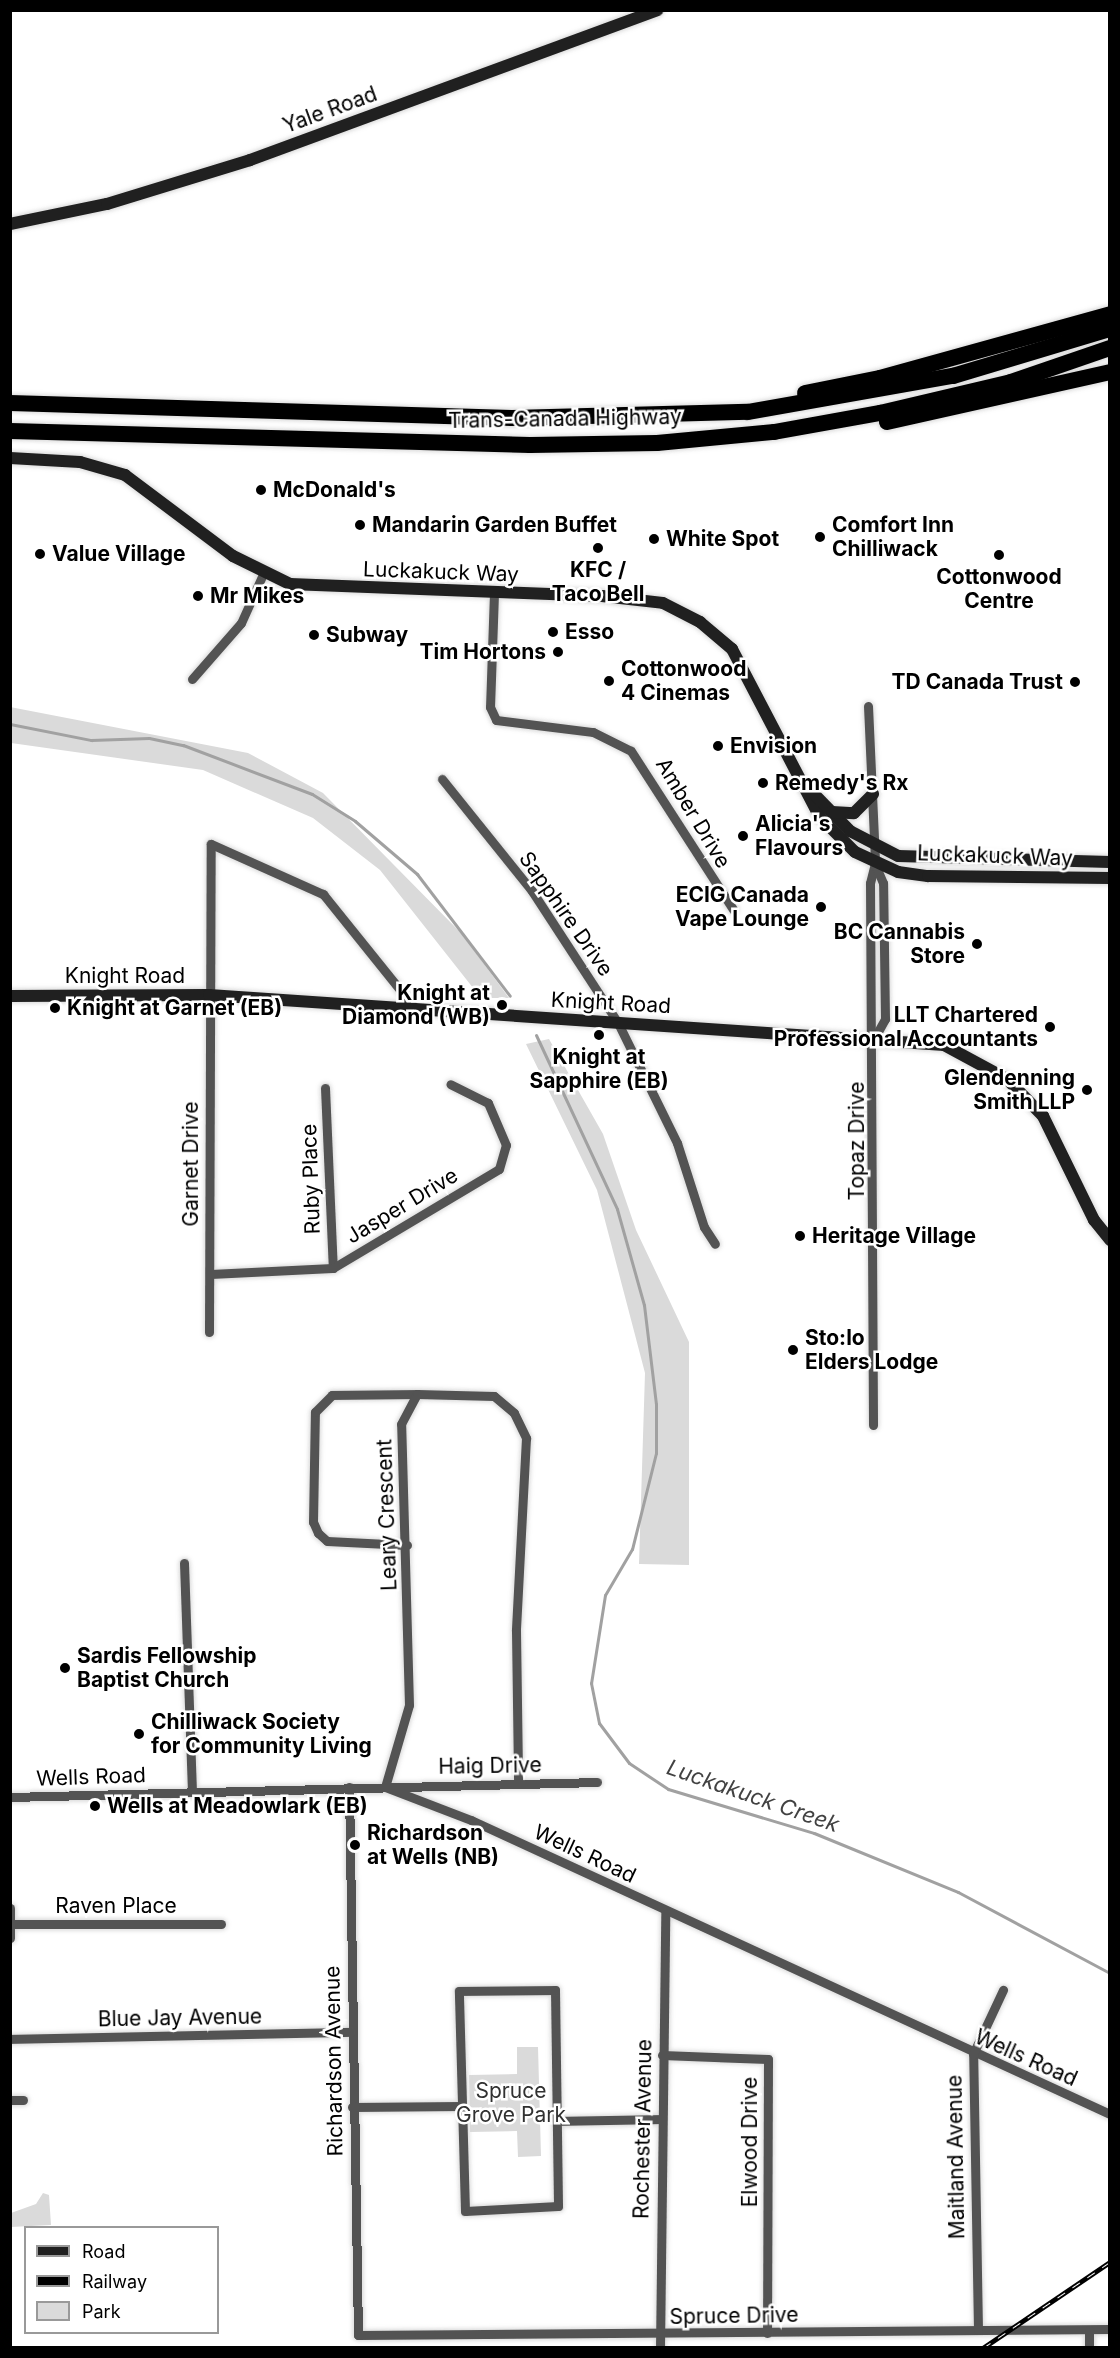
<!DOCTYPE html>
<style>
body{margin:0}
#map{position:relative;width:1120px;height:2358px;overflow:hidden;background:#fff;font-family:Inter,sans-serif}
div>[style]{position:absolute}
.green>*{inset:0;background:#dadada}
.stream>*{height:3px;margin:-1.5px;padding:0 1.5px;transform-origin:1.5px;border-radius:1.5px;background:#a1a1a1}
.roads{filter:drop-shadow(0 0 2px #dbdbdb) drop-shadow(0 0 2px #dbdbdb)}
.street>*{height:9px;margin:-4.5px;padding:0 4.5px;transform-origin:4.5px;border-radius:4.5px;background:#535353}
.secondary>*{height:12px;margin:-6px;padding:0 6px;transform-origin:6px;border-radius:6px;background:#202020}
.highway>*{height:16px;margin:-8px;padding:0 8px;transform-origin:8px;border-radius:8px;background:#000}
.rail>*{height:5px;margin-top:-2.5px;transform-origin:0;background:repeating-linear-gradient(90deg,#fff 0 9px,#000 0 18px);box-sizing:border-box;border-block:2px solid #000}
.dots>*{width:16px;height:16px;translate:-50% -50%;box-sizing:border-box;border:3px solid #fff;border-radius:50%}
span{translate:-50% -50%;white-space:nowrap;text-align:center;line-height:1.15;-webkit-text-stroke:5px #fff;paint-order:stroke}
.street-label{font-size:21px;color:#000}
.poi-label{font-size:21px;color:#000;font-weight:700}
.left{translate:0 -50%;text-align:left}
.right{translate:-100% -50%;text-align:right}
.park-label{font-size:21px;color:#313131}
.water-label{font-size:22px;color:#424242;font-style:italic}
.frame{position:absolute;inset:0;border:12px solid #000;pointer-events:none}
.legend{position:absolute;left:24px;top:2226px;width:195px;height:108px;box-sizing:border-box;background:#fff;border:2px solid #999;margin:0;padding:8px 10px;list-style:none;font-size:18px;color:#000}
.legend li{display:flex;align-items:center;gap:12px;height:30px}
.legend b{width:30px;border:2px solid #999}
</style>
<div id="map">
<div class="green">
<i style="clip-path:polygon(10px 707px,248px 753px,323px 793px,462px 934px,509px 998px,481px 998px,380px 870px,313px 818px,203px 770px,11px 743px)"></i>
<i style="clip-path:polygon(549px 1039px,603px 1134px,636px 1230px,689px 1342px,689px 1565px,639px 1564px,645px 1373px,597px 1190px,526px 1044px)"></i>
<i style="clip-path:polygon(517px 2047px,538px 2047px,541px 2156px,518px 2157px,517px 2131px,470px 2132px,469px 2075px,517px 2074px)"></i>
<i style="clip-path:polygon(43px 2193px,49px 2195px,51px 2225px,11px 2227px,11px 2213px,36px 2204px)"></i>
</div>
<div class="stream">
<i style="left:10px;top:724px;width:83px;rotate:11.2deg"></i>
<i style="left:91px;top:740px;width:58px;rotate:-2deg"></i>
<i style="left:149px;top:738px;width:35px;rotate:12deg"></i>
<i style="left:183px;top:745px;width:138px;rotate:20.8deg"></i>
<i style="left:312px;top:794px;width:51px;rotate:32.1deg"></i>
<i style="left:355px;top:821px;width:82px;rotate:40.5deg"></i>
<i style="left:417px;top:874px;width:153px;rotate:52.7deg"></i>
<i style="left:536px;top:1035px;width:192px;rotate:65deg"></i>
<i style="left:617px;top:1209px;width:100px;rotate:74.3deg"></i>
<i style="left:644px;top:1305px;width:100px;rotate:83.1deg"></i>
<i style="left:656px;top:1404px;width:49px;rotate:90deg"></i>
<i style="left:656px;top:1453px;width:99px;rotate:104deg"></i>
<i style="left:632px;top:1549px;width:53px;rotate:120.4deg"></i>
<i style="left:605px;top:1595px;width:89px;rotate:99deg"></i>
<i style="left:591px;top:1683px;width:41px;rotate:78.7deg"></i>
<i style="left:599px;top:1723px;width:50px;rotate:53.1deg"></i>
<i style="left:629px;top:1763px;width:47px;rotate:33.7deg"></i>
<i style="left:668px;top:1789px;width:152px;rotate:16.8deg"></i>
<i style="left:814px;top:1833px;width:156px;rotate:22.3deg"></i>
<i style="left:958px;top:1892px;width:172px;rotate:28.1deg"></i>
</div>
<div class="roads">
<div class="street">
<i style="left:494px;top:593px;width:114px;rotate:92deg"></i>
<i style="left:490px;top:707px;width:14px;rotate:65deg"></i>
<i style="left:496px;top:720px;width:98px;rotate:7.1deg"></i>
<i style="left:593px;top:732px;width:42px;rotate:26.6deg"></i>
<i style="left:631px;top:751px;width:188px;rotate:57.2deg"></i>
<i style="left:192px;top:679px;width:74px;rotate:-48.8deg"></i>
<i style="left:241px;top:623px;width:54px;rotate:-65.8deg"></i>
<i style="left:868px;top:706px;width:157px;rotate:87.4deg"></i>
<i style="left:875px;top:863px;width:21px;rotate:104deg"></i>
<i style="left:870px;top:883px;width:542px;rotate:89.68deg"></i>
<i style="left:442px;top:779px;width:144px;rotate:51.2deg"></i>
<i style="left:532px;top:891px;width:158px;rotate:56.9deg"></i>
<i style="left:618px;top:1023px;width:134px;rotate:63.8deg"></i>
<i style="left:677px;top:1143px;width:88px;rotate:72.2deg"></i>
<i style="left:704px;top:1227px;width:20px;rotate:57deg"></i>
<i style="left:875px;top:1037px;width:21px;rotate:-61deg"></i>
<i style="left:885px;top:1019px;width:136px;rotate:-90.8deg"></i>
<i style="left:883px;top:883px;width:21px;rotate:-113deg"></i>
<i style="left:325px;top:1088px;width:180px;rotate:87.5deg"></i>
<i style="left:210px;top:1274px;width:123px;rotate:-2.8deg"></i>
<i style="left:333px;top:1268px;width:193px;rotate:-30.8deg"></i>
<i style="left:499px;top:1169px;width:25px;rotate:-74deg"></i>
<i style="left:506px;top:1145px;width:46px;rotate:-113.2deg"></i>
<i style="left:488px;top:1103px;width:42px;rotate:-153.4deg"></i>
<i style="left:209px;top:1332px;width:488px;rotate:-89.8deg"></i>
<i style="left:211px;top:844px;width:123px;rotate:24.1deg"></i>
<i style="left:323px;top:894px;width:150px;rotate:51.2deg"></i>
<i style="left:407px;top:1545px;width:80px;rotate:-177.1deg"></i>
<i style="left:327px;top:1541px;width:12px;rotate:-138deg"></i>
<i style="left:318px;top:1533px;width:12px;rotate:-114deg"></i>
<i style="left:313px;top:1522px;width:110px;rotate:-89deg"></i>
<i style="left:315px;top:1412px;width:24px;rotate:-45deg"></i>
<i style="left:332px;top:1395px;width:85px;rotate:-0.7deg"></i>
<i style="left:184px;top:1563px;width:228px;rotate:88deg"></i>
<i style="left:349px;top:1787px;width:548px;rotate:89.06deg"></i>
<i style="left:358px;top:2335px;width:752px;rotate:-0.46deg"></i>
<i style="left:385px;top:1787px;width:85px;rotate:-73.7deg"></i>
<i style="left:409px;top:1705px;width:281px;rotate:-91.6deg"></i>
<i style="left:401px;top:1424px;width:34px;rotate:-62deg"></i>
<i style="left:417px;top:1394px;width:77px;rotate:1.5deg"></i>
<i style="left:494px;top:1396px;width:26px;rotate:40deg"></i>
<i style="left:514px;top:1413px;width:28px;rotate:64deg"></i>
<i style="left:526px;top:1438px;width:193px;rotate:93deg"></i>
<i style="left:516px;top:1631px;width:152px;rotate:89.2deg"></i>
<i style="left:385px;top:1787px;width:92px;rotate:21deg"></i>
<i style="left:471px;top:1820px;width:703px;rotate:24.71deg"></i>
<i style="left:10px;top:1797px;width:587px;rotate:-1.46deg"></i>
<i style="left:10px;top:1908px;width:30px;rotate:90deg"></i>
<i style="left:11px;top:1924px;width:210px"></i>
<i style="left:555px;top:1990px;width:216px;rotate:89.2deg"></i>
<i style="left:558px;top:2206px;width:93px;rotate:176.9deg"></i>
<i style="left:465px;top:2211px;width:220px;rotate:-91.6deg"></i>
<i style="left:459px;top:1991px;width:96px;rotate:-0.6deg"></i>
<i style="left:10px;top:2039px;width:341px;rotate:-1.2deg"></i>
<i style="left:662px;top:2055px;width:106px;rotate:2.2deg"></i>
<i style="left:768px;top:2059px;width:274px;rotate:90.2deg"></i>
<i style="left:10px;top:2100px;width:13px"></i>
<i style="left:352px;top:2107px;width:110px;rotate:-0.5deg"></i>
<i style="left:557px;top:2121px;width:103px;rotate:-1.1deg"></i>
<i style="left:978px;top:2330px;width:276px;rotate:-91deg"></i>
<i style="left:973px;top:2054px;width:71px;rotate:-64.9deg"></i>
<i style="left:660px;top:2348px;width:436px;rotate:-89.3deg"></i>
<i style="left:1089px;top:2348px;width:18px;rotate:-90deg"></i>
</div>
<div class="secondary">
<i style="left:10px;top:224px;width:99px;rotate:-11.7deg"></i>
<i style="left:107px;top:204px;width:150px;rotate:-17.1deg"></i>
<i style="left:250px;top:160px;width:434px;rotate:-20.2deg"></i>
<i style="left:10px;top:458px;width:70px;rotate:3.3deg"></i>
<i style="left:80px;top:462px;width:47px;rotate:16.1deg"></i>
<i style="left:125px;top:475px;width:135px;rotate:36.9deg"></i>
<i style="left:233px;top:556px;width:64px;rotate:26.2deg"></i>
<i style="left:290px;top:584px;width:312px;rotate:2.2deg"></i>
<i style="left:602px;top:596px;width:61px;rotate:6.5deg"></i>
<i style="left:663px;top:603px;width:42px;rotate:27.2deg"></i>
<i style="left:700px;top:622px;width:42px;rotate:40.2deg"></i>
<i style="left:732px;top:649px;width:190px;rotate:62.4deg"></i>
<i style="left:820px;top:817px;width:49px;rotate:45deg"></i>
<i style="left:855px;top:852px;width:47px;rotate:24.9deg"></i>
<i style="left:898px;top:872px;width:30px;rotate:8deg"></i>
<i style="left:928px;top:876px;width:182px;rotate:0.6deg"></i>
<i style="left:814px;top:794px;width:52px;rotate:45.8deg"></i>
<i style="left:850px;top:831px;width:54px;rotate:27.5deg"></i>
<i style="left:898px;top:856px;width:212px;rotate:1.6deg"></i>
<i style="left:832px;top:812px;width:22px;rotate:3deg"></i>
<i style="left:854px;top:813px;width:27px;rotate:-45deg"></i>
<i style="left:10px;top:996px;width:199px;rotate:-0.3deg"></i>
<i style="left:209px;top:995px;width:737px;rotate:3.89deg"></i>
<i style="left:944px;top:1045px;width:72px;rotate:28.4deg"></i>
<i style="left:1007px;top:1079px;width:52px;rotate:45.8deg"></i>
<i style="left:1043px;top:1116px;width:116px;rotate:63.9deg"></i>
<i style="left:1094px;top:1220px;width:26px;rotate:51deg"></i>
</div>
<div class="highway">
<i style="left:805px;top:393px;width:76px;rotate:-11.3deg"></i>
<i style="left:880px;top:378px;width:239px;rotate:-15.5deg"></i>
<i style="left:10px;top:403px;width:502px;rotate:1.71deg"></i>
<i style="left:512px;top:418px;width:236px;rotate:-1.5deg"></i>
<i style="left:748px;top:412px;width:208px;rotate:-10deg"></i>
<i style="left:953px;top:376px;width:164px;rotate:-16.7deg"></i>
<i style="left:887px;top:422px;width:229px;rotate:-12.6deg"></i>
<i style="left:10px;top:431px;width:520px;rotate:1.54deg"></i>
<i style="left:530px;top:445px;width:127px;rotate:-0.9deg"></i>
<i style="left:657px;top:443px;width:118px;rotate:-5.4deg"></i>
<i style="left:774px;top:432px;width:108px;rotate:-10.2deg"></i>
<i style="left:880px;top:413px;width:135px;rotate:-13.3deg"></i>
<i style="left:1011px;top:382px;width:105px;rotate:-19deg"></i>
</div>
</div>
<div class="rail">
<i style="left:983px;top:2348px;width:153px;rotate:-34.1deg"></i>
</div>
<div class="dots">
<i style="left:261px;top:490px;background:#000"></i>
<i style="left:360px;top:525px;background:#000"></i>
<i style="left:820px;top:537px;background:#000"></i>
<i style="left:654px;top:539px;background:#000"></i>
<i style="left:598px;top:548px;background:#000"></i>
<i style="left:40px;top:554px;background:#000"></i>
<i style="left:999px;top:555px;background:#000"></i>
<i style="left:198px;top:596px;background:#000"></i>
<i style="left:553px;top:632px;background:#000"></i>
<i style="left:314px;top:635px;background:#000"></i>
<i style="left:558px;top:652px;background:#000"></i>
<i style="left:609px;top:681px;background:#000"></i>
<i style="left:1075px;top:682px;background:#000"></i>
<i style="left:718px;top:746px;background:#000"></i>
<i style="left:763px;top:783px;background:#000"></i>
<i style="left:743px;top:836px;background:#000"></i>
<i style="left:821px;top:907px;background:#000"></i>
<i style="left:977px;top:944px;background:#000"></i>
<i style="left:502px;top:1005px;background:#000"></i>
<i style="left:55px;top:1008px;background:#000"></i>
<i style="left:1050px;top:1027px;background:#000"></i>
<i style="left:599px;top:1035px;background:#000"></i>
<i style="left:1087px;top:1090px;background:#000"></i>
<i style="left:800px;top:1236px;background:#000"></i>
<i style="left:793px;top:1350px;background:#000"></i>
<i style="left:65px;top:1668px;background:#000"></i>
<i style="left:139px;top:1734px;background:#000"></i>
<i style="left:95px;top:1806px;background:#000"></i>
<i style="left:355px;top:1845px;background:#000"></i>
</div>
<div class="street-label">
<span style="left:330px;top:110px;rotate:-20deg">Yale Road</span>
<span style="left:565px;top:419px;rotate:-1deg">Trans-Canada Highway</span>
<span style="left:441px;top:572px;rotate:2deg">Luckakuck Way</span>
<span style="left:693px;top:813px;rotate:59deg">Amber Drive</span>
<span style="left:995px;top:856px;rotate:2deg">Luckakuck Way</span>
<span style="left:566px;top:914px;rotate:55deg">Sapphire Drive</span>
<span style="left:125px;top:976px">Knight Road</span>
<span style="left:611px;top:1003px;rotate:3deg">Knight Road</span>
<span style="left:857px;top:1141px;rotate:-90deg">Topaz Drive</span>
<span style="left:191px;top:1164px;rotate:-90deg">Garnet Drive</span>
<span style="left:311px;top:1179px;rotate:-92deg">Ruby Place</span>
<span style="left:402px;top:1206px;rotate:-31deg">Jasper Drive</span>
<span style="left:387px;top:1515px;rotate:-92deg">Leary Crescent</span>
<span style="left:490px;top:1766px;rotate:-1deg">Haig Drive</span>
<span style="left:91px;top:1777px;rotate:-2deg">Wells Road</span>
<span style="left:585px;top:1854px;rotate:25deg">Wells Road</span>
<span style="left:116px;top:1906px">Raven Place</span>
<span style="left:180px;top:2018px;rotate:-1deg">Blue Jay Avenue</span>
<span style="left:1026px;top:2058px;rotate:24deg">Wells Road</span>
<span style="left:334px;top:2061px;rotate:-91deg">Richardson Avenue</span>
<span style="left:643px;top:2129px;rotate:-89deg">Rochester Avenue</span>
<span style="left:750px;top:2142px;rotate:-90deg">Elwood Drive</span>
<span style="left:956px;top:2157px;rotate:-91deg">Maitland Avenue</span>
<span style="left:734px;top:2316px;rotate:-1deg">Spruce Drive</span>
</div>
<div class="poi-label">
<span class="left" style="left:273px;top:490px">McDonald's</span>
<span class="left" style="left:372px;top:525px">Mandarin Garden Buffet</span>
<span class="left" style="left:832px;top:537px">Comfort Inn<br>Chilliwack</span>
<span class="left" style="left:666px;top:539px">White Spot</span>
<span class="left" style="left:52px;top:554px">Value Village</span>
<span style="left:598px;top:582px">KFC /<br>Taco Bell</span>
<span style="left:999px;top:589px">Cottonwood<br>Centre</span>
<span class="left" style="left:210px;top:596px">Mr Mikes</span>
<span class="left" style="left:565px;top:632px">Esso</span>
<span class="left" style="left:326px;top:635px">Subway</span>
<span class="right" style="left:546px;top:652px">Tim Hortons</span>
<span class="left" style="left:621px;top:681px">Cottonwood<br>4 Cinemas</span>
<span class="right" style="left:1063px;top:682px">TD Canada Trust</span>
<span class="left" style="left:730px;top:746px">Envision</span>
<span class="left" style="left:775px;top:783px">Remedy's Rx</span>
<span class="left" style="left:755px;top:836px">Alicia's<br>Flavours</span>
<span class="right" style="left:809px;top:907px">ECIG Canada<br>Vape Lounge</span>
<span class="right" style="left:965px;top:944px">BC Cannabis<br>Store</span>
<span class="right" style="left:490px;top:1005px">Knight at<br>Diamond (WB)</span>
<span class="left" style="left:67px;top:1008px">Knight at Garnet (EB)</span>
<span class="right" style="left:1038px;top:1027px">LLT Chartered<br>Professional Accountants</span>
<span style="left:599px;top:1069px">Knight at<br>Sapphire (EB)</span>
<span class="right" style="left:1075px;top:1090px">Glendenning<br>Smith LLP</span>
<span class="left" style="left:812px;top:1236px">Heritage Village</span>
<span class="left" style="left:805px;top:1350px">Sto:lo<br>Elders Lodge</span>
<span class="left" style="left:77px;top:1668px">Sardis Fellowship<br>Baptist Church</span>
<span class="left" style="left:151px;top:1734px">Chilliwack Society<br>for Community Living</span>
<span class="left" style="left:107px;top:1806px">Wells at Meadowlark (EB)</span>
<span class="left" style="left:367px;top:1845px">Richardson<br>at Wells (NB)</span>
</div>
<div class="park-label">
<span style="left:511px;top:2103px">Spruce<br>Grove Park</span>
</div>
<div class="water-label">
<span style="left:753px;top:1796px;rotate:19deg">Luckakuck Creek</span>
</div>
<div class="frame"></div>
<ul class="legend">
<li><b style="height:8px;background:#202020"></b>Road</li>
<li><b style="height:8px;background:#000"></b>Railway</li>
<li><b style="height:16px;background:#dadada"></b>Park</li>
</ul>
</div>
